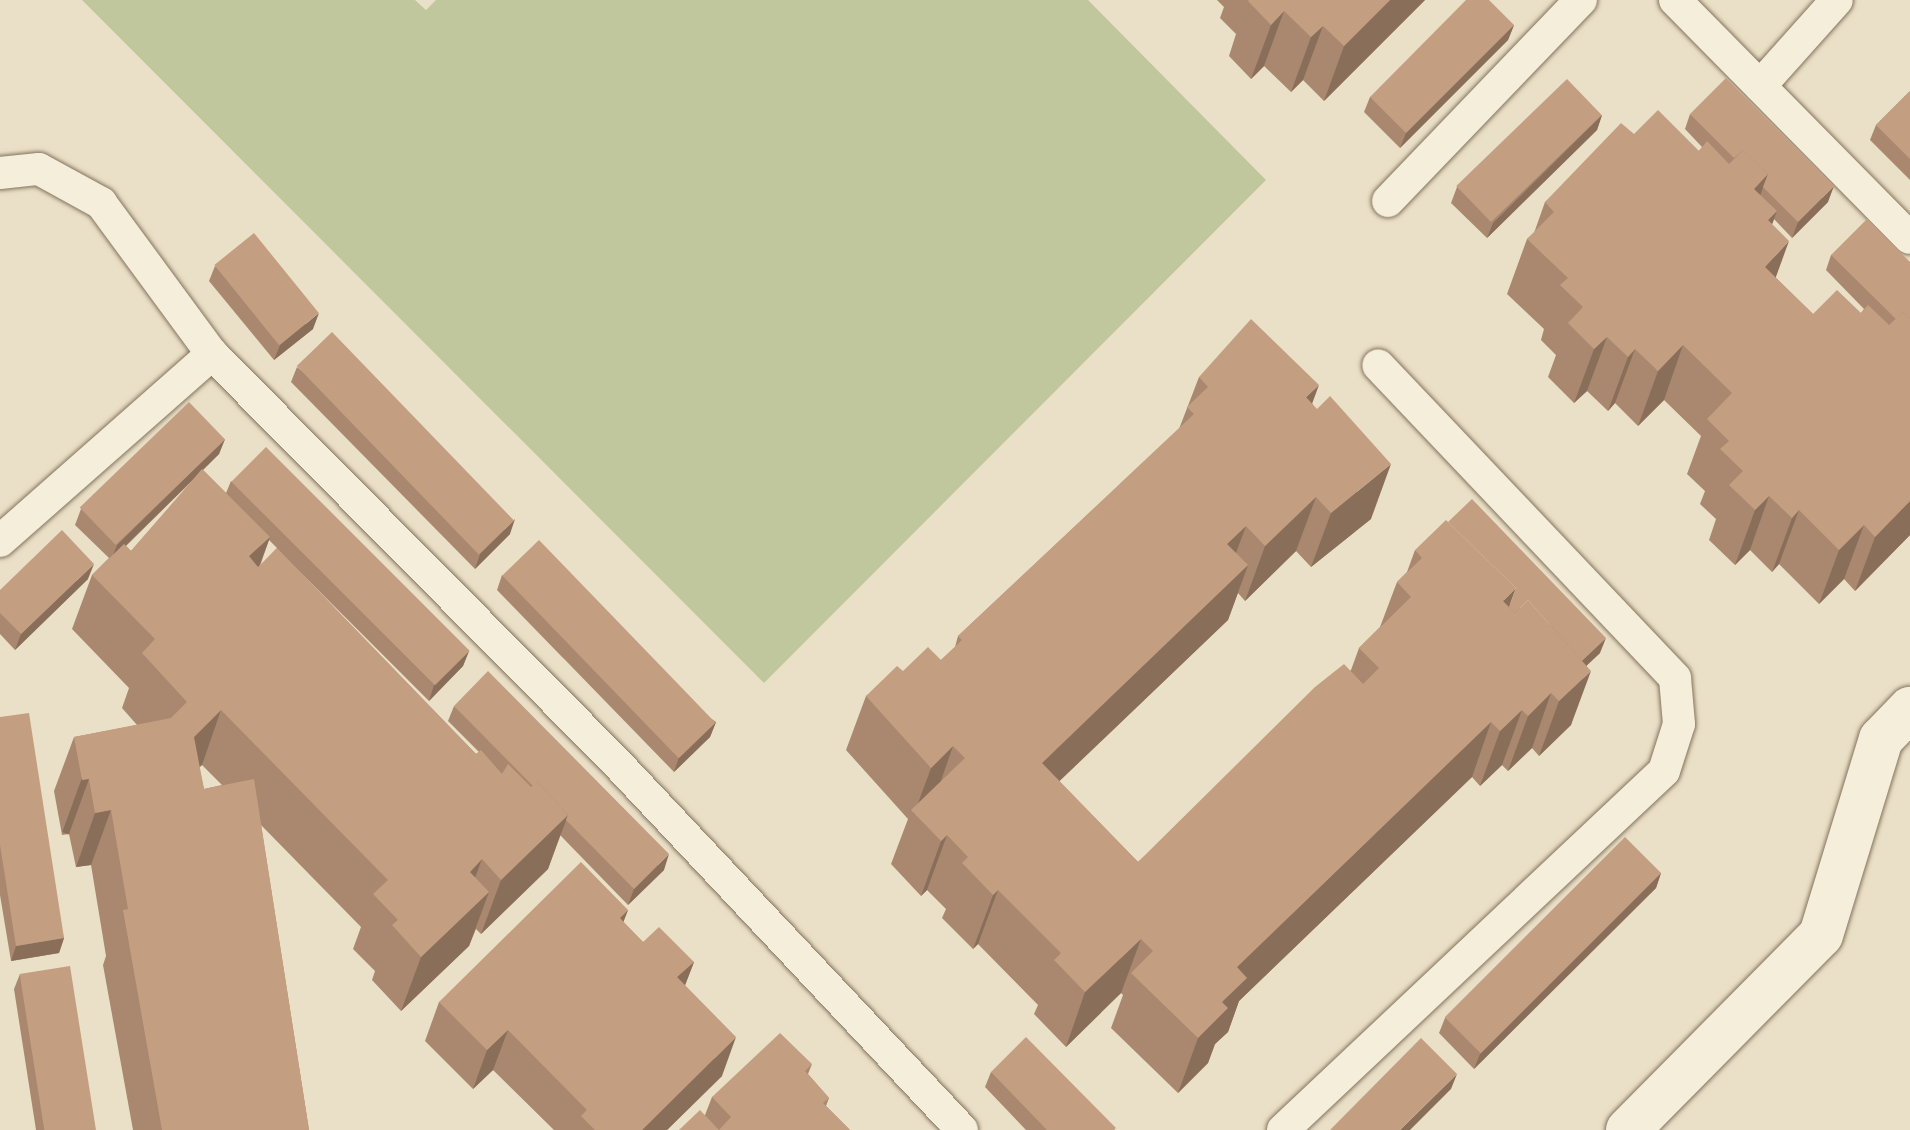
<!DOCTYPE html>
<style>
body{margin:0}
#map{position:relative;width:1910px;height:1130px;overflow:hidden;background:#eae0c7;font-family:"Times New Roman",serif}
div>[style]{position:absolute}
.green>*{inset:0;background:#c1c79c}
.roads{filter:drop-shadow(0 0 2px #84735e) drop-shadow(0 0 2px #84735e)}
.service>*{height:32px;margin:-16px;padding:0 16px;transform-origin:16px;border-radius:16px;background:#f5eeda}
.minor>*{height:44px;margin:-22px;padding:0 22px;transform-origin:22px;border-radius:22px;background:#f5eeda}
.wall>*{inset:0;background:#a9886f}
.shaded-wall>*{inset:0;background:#896f5a;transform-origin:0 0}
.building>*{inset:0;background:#c49e81;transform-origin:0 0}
span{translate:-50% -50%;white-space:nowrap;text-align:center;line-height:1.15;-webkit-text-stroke:8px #f2ebd6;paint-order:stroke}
</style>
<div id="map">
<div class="green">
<i style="clip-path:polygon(82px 0,415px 0,426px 10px,436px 0,1088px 0,1266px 180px,764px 683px)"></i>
</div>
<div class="roads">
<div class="service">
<i style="left:1675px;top:0;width:334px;rotate:45.4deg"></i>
<i style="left:1760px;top:86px;width:115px;rotate:-48.2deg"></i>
<i style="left:0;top:173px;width:39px;rotate:-6deg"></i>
<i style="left:39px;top:169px;width:71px;rotate:28.7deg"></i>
<i style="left:101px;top:203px;width:187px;rotate:53.7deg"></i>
<i style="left:212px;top:354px;width:574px;rotate:45.28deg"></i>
<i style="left:616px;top:762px;width:505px;rotate:46.76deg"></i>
<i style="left:1388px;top:201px;width:279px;rotate:-46.2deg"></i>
<i style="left:0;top:541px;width:283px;rotate:-41.4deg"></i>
<i style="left:1283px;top:1130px;width:523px;rotate:-43.3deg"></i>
<i style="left:1664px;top:771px;width:49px;rotate:-72.3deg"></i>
<i style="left:1679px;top:724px;width:46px;rotate:-95deg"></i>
<i style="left:1675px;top:678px;width:431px;rotate:-133.5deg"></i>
</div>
<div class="minor">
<i style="left:1628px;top:1130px;width:274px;rotate:-45.3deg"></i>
<i style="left:1821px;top:935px;width:205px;rotate:-73deg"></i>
<i style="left:1881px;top:739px;width:42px;rotate:-46deg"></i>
</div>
</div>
<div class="wall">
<i style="clip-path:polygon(1217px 0,1425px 0,1324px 101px,1303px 80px,1291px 92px,1264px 66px,1251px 79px,1229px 56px,1236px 34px,1220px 18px,1224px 7px)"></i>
<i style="clip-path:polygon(1514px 25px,1508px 40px,1400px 148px,1364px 112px,1370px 97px)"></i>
<i style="clip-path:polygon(1910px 91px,1910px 180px,1870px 140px,1876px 125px)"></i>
<i style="clip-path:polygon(1690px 114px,1828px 202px,1792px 238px,1774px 219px,1772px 224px,1776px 278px,1813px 314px,1861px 313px,1864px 309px,1826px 270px,1831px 255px,1910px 262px,1910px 535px,1855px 591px,1844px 579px,1819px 604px,1779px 564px,1772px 572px,1750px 550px,1735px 565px,1709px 540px,1716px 519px,1700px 504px,1705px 491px,1687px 474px,1701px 436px,1664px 400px,1638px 426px,1615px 403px,1608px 411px,1587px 391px,1574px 403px,1548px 377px,1556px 355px,1541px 340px,1544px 329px,1507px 294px,1527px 239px,1534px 233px,1545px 202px,1634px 134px,1699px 151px,1702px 147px,1685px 129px)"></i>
<i style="clip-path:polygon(1602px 115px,1597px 130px,1487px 238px,1451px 203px,1457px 187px)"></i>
<i style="clip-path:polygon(215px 266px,313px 329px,274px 360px,209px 281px)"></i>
<i style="clip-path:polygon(297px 367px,510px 534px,475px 569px,291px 382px)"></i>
<i style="clip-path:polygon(1199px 377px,1312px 403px,1371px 519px,1311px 567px,1296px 551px,1245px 601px,1238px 593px,1228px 620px,1059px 781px,1138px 862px,1351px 670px,1359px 648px,1380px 627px,1397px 582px,1407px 572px,1415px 550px,1600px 653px,1586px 666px,1571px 725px,1539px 756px,1532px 748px,1508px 771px,1502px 765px,1480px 786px,1472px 777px,1239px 1001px,1228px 1032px,1215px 1044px,1208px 1063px,1178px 1093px,1111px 1028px,1123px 995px,1121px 993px,1066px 1047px,1034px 1014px,1038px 1005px,978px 944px,973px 949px,942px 918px,946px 909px,927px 890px,921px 896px,891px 864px,908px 819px,846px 750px,866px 696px,903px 671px,941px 660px,955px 647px,958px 636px,1179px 429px)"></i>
<i style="clip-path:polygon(evenodd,225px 439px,219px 454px,203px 470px,226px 493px,231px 481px,469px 651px,463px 666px,429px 701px,291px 563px,476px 754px,479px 752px,448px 721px,454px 706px,664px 870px,628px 905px,560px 835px,548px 869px,481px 934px,476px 929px,469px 946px,401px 1011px,372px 980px,375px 971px,353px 949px,361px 927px,261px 825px,309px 1130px,133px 1130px,103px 965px,106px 956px,91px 865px,76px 867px,69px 834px,62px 835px,54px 791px,74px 737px,137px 725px,122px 708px,129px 688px,72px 629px,92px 575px,109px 558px,75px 525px,81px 509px,225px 439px,195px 478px,131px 551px,126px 546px,195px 478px,225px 439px,269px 540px,277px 548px,260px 566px,269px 540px,225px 439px,202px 765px,222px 785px,204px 789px,199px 767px,202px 765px)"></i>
<i style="clip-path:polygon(502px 575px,716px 722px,710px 737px,674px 772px,497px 590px)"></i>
<i style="clip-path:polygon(88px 579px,15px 650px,0 634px,0 590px)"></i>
<i style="clip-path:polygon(0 717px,64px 938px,59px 953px,11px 961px,0 895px)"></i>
<i style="clip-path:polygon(1661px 873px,1656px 888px,1474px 1069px,1439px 1033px,1445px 1018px)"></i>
<i style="clip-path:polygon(628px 910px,623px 922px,643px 942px,694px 962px,685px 985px,722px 1076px,667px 1130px,554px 1130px,493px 1070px,473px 1089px,425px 1041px,439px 1002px)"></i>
<i style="clip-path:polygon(20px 974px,95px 1130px,36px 1130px,14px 989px)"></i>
<i style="clip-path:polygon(812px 1064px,808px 1074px,829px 1098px,826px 1106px,850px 1130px,679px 1130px,705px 1115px,712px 1097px)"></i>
<i style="clip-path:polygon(991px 1072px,1115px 1130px,1026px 1130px,985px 1087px)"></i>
</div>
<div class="shaded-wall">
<i style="clip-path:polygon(1390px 0,1425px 0,1324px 101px,1344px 46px)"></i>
<i style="clip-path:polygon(1284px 11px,1264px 66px,1251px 79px,1271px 25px)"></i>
<i style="clip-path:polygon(1514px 25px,1508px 40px,1400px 148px,1406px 133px)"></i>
<i style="clip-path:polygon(1323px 26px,1303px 80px,1291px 92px,1311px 37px)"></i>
<i style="clip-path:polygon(1602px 115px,1597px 130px,1487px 238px,1493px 223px)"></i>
<i style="clip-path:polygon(1768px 174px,1748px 229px,1754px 189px)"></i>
<i style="clip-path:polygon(1834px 186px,1828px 202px,1792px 238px,1798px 222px)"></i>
<i style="clip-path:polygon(1777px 211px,1757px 265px,1768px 220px)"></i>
<i style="clip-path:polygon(1789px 241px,1769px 296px,1765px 267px)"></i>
<i style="clip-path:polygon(319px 313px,313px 329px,274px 360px,280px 345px)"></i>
<i style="clip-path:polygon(1607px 337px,1587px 391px,1574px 403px,1594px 349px)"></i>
<i style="clip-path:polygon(1683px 345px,1664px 400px,1638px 426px,1658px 371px)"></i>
<i style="clip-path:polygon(1635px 349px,1615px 403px,1608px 411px,1628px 357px)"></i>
<i style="clip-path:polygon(1319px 385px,1299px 439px,1306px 397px)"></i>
<i style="clip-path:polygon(225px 439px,219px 454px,111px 560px,117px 545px)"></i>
<i style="clip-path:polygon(1391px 464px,1371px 519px,1311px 567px,1331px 513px)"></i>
<i style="clip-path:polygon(1769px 496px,1750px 550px,1735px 565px,1755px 510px)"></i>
<i style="clip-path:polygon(1316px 497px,1296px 551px,1245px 601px,1265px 546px)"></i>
<i style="clip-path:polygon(1910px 501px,1910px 535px,1855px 591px,1875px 537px)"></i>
<i style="clip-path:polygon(1799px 510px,1779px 564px,1772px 572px,1792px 518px)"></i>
<i style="clip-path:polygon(515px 519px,510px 534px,475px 569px,480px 554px)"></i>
<i style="clip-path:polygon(1864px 525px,1844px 579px,1819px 604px,1839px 550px)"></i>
<i style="clip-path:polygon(1246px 526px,1226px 580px,1227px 544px)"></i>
<i style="clip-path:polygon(270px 537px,250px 591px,249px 556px)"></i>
<i style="clip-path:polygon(94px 564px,88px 579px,15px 650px,21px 634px)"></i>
<i style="clip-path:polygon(1248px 565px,1228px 620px,1022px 817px,1042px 763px)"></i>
<i style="clip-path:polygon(1516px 588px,1496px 642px,1503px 601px)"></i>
<i style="clip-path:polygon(1606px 638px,1600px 653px,1565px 686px,1570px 671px)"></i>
<i style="clip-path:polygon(469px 651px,463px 666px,429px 701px,434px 685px)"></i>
<i style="clip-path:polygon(1591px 671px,1571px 725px,1539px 756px,1559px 701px)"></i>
<i style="clip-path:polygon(1551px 693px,1532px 748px,1508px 771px,1528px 716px)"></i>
<i style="clip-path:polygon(221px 710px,202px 765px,174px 791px,194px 737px)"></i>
<i style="clip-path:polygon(1522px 710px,1502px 765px,1480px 786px,1500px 731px)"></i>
<i style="clip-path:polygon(716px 722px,710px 737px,674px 772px,679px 757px)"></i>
<i style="clip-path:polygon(1491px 722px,1472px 777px,1239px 1001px,1228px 1032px,1215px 1044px,1208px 1063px,1178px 1093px,1198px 1038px,1222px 1002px,1237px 967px)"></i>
<i style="clip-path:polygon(953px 746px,934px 801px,914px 814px,931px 768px)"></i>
<i style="left:89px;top:779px;width:59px;height:7px;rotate:110deg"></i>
<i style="clip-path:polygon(111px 810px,91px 865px,76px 867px,95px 813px)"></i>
<i style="clip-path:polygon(568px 815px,548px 869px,481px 934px,501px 880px)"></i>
<i style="clip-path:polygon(947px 835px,927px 890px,921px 896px,941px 841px)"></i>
<i style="clip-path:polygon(669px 854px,664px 870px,628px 905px,634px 889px)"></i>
<i style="clip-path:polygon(482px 859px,462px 913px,470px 872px)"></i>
<i style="clip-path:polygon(1661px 873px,1656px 888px,1474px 1069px,1480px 1054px)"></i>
<i style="clip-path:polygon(998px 890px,978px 944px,973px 949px,993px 895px)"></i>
<i style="clip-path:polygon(489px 892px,469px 946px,401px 1011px,421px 957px)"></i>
<i style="clip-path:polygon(628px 910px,613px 949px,620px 918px)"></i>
<i style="clip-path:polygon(64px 938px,59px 953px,11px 961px,16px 946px)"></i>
<i style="clip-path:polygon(1141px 939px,1121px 993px,1066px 1047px,1085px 992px)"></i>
<i style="clip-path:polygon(694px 962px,679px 1001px,677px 977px)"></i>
<i style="clip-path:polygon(508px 1030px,493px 1070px,473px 1089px,487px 1050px)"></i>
<i style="clip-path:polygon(736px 1037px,722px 1076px,667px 1130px,642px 1130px)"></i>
<i style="clip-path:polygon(1457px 1074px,1451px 1089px,1410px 1130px,1400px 1130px)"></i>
</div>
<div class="building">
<i style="clip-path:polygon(1249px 0,1390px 0,1344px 46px,1323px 26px,1311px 37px,1284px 11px,1271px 25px,1248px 1px)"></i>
<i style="clip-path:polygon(1466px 0,1489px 0,1514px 25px,1406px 133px,1370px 97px)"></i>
<i style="clip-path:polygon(1726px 78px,1834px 186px,1798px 222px,1763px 187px,1768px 174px,1743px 150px,1734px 158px,1690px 114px)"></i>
<i style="left:1567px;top:79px;width:50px;height:154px;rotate:46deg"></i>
<i style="clip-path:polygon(1910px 91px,1910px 159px,1876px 125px)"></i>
<i style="clip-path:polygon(1658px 110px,1699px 151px,1707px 141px,1729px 164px,1743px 150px,1768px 174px,1754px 189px,1777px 211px,1768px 220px,1789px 241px,1765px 267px,1813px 314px,1837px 290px,1861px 313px,1868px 305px,1889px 325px,1903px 312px,1910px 318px,1910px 501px,1875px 537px,1864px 525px,1839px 550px,1799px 510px,1792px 518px,1769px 496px,1755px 510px,1729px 485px,1743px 471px,1720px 449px,1729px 441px,1707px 419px,1732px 393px,1683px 345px,1658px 371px,1635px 349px,1628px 357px,1607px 337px,1594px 349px,1568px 323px,1583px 307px,1560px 285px,1568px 278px,1527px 239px,1554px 212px,1545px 202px,1621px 123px,1634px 134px)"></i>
<i style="clip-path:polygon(1867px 219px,1910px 262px,1910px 318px,1903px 312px,1896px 319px,1831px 255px)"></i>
<i style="left:254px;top:233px;width:103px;height:51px;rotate:51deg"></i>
<i style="clip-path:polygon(1251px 319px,1319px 385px,1306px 397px,1317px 409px,1330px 396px,1391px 464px,1331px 513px,1316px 497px,1265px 546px,1246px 526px,1227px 544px,1248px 565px,1042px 763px,1138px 862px,1315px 687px,1344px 664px,1363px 684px,1379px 668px,1359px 648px,1411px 597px,1397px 582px,1422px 558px,1415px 550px,1446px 520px,1516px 588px,1503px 601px,1515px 613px,1528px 600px,1591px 671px,1559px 701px,1551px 693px,1528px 716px,1522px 710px,1500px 731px,1491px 722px,1237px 967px,1247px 978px,1222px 1002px,1228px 1008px,1198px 1038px,1131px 973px,1153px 951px,1141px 939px,1085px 992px,1054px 960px,1061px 953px,998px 890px,993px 895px,962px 863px,968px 857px,947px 835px,941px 841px,911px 810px,965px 758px,953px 746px,931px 768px,866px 696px,897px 666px,903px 671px,928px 647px,941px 660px,962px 640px,958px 636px,1194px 414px,1187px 407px,1208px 387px,1199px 377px)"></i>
<i style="left:332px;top:332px;width:262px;height:49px;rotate:46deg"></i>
<i style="left:189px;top:402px;width:52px;height:152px;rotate:46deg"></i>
<i style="left:266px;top:447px;width:288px;height:49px;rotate:45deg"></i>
<i style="clip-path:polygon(202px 469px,270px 537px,249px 556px,258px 567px,277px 548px,476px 754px,481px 750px,502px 774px,508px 764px,531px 787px,537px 782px,568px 815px,501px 880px,482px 859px,470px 872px,489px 892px,421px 957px,392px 925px,398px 920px,373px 894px,388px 880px,221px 710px,194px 737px,204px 789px,254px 779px,309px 1130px,162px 1130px,123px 910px,128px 909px,111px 810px,95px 813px,89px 779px,82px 780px,74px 737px,171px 718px,187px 702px,142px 653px,155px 639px,92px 575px,124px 544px,131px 551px)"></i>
<i style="clip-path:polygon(1472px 499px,1606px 638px,1582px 661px,1528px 600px,1515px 613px,1509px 607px,1516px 588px,1448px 522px)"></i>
<i style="clip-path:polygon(62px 530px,94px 564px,21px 634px,0 613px,0 590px)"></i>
<i style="left:539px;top:540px;width:254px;height:51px;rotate:46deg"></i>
<i style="clip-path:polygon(488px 671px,669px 854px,634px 889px,566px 820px,568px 815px,537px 782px,533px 786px,454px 706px)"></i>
<i style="clip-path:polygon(29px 713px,64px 938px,16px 946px,0 845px,0 717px)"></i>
<i style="left:1625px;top:837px;width:51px;height:255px;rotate:45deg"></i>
<i style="clip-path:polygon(581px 862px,628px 910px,620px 918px,643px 942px,659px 927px,694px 962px,677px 977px,736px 1037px,642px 1130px,595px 1130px,581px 1116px,587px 1110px,508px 1030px,487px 1050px,439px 1002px)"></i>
<i style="left:70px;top:966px;width:166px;height:51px;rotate:81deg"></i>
<i style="clip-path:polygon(780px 1033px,812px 1064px,805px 1071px,829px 1098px,823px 1103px,850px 1130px,719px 1130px,731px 1117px,712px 1097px)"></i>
<i style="clip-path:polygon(1026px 1037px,1116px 1128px,1114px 1130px,1047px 1130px,991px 1072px)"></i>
<i style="clip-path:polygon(1421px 1038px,1457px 1074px,1400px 1130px,1330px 1130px)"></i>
<i style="clip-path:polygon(700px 1110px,719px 1130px,679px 1130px)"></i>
</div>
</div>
